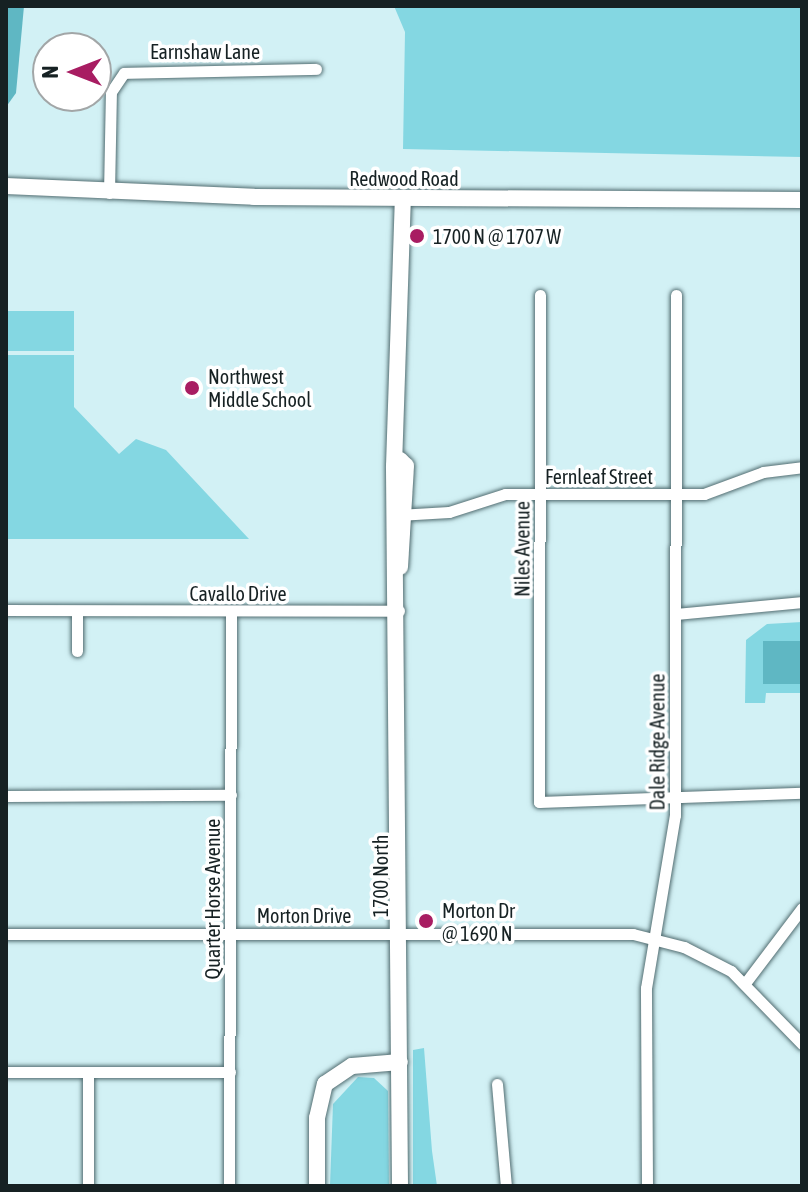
<!DOCTYPE html>
<style>
body{margin:0}
#map{position:relative;width:808px;height:1192px;overflow:hidden;background:#d2f1f5;font-family:"Asap Condensed",sans-serif}
div>[style]{position:absolute}
.green>*{inset:0;background:#84d7e2;transform-origin:0 0}
.water>*{inset:0;background:#5fb7c3;transform-origin:0 0}
.roads{filter:drop-shadow(0 0 2px #526d71) drop-shadow(0 0 2px #526d71)}
.street>*{height:11px;margin:-5.5px;padding:0 5.5px;transform-origin:5.5px;border-radius:5.5px;background:#fff}
.secondary>*{height:16px;margin:-8px;padding:0 8px;transform-origin:8px;border-radius:8px;background:#fff}
.dots>*{width:22px;height:22px;translate:-50% -50%;box-sizing:border-box;border:4px solid #fff;border-radius:50%}
span{translate:-50% -50%;white-space:nowrap;text-align:center;line-height:1.15;-webkit-text-stroke:7px #fff;paint-order:stroke}
.street-label{font-size:20px;color:#162123}
.poi-label{font-size:20px;color:#162123}
.left{translate:0 -50%;text-align:left}
.frame{position:absolute;inset:0;border:8px solid #162123;pointer-events:none}
.north{position:absolute;left:32px;top:32px;width:80px;height:80px;box-sizing:border-box;background:#fff;border:2px solid #a2a6a7;border-radius:50%;rotate:270deg;font-size:22px;font-weight:700;line-height:32px;text-align:center;color:#162123}
.north::after{content:'';display:block;margin:auto;width:28px;height:36px;background:#a81d62;clip-path:polygon(50% 0,100% 100%,50% 72%,0 100%)}
</style>
<div id="map">
<div class="green">
<i style="clip-path:polygon(394px 6px,802px 6px,802px 157px,403px 149px,405px 32px)"></i>
<i style="left:6px;top:311px;width:68px;height:40px"></i>
<i style="clip-path:polygon(6px 355px,74px 355px,74px 407px,119px 454px,136px 439px,166px 450px,249px 539px,6px 539px)"></i>
<i style="clip-path:polygon(802px 622px,802px 693px,766px 693px,765px 703px,745px 703px,746px 640px,767px 624px)"></i>
<i style="clip-path:polygon(424px 1048px,432px 1151px,437px 1186px,413px 1186px,413px 1050px)"></i>
<i style="clip-path:polygon(358px 1077px,374px 1078px,388px 1091px,389px 1186px,330px 1186px,333px 1104px)"></i>
</div>
<div class="water">
<i style="clip-path:polygon(6px 6px,24px 6px,16px 93px,6px 107px)"></i>
<i style="left:802px;top:641px;width:43px;height:39px;rotate:90deg"></i>
</div>
<div class="roads">
<div class="street">
<i style="left:109px;top:193px;width:101px;rotate:-88.9deg"></i>
<i style="left:111px;top:92px;width:23px;rotate:-56deg"></i>
<i style="left:124px;top:73px;width:192px;rotate:-1.2deg"></i>
<i style="left:540px;top:295px;width:507px;rotate:90.11deg"></i>
<i style="left:539px;top:802px;width:263px;rotate:-2deg"></i>
<i style="left:398px;top:515px;width:51px;rotate:-3.4deg"></i>
<i style="left:449px;top:512px;width:59px;rotate:-17.8deg"></i>
<i style="left:505px;top:494px;width:199px"></i>
<i style="left:704px;top:494px;width:63px;rotate:-20.4deg"></i>
<i style="left:763px;top:472px;width:39px;rotate:-7deg"></i>
<i style="left:6px;top:610px;width:393px;rotate:0.1deg"></i>
<i style="left:77px;top:611px;width:40px;rotate:90deg"></i>
<i style="left:676px;top:614px;width:127px;rotate:-5.4deg"></i>
<i style="left:6px;top:796px;width:225px;rotate:-0.3deg"></i>
<i style="left:6px;top:934px;width:627px"></i>
<i style="left:633px;top:934px;width:53px;rotate:14.3deg"></i>
<i style="left:684px;top:947px;width:53px;rotate:27.1deg"></i>
<i style="left:731px;top:971px;width:102px;rotate:45.8deg"></i>
<i style="left:746px;top:982px;width:93px;rotate:-52.9deg"></i>
<i style="left:6px;top:1072px;width:224px"></i>
<i style="left:88px;top:1072px;width:114px;rotate:90deg"></i>
<i style="left:497px;top:1084px;width:102px;rotate:85deg"></i>
<i style="left:229px;top:1186px;width:575px;rotate:-89.8deg"></i>
<i style="left:647px;top:1186px;width:198px;rotate:-90.3deg"></i>
<i style="left:646px;top:988px;width:175px;rotate:-80.5deg"></i>
<i style="left:675px;top:815px;width:520px;rotate:-89.89deg"></i>
</div>
<div class="secondary">
<i style="left:6px;top:186px;width:248px;rotate:2.5deg"></i>
<i style="left:254px;top:197px;width:548px;rotate:0.31deg"></i>
<i style="left:400px;top:460px;width:8px;rotate:45deg"></i>
<i style="left:406px;top:466px;width:101px;rotate:93.4deg"></i>
<i style="left:317px;top:1186px;width:68px;rotate:-90deg"></i>
<i style="left:317px;top:1118px;width:35px;rotate:-77deg"></i>
<i style="left:325px;top:1084px;width:32px;rotate:-34deg"></i>
<i style="left:352px;top:1066px;width:48px;rotate:-4.8deg"></i>
<i style="left:400px;top:1186px;width:720px;rotate:-90.48deg"></i>
<i style="left:394px;top:466px;width:268px;rotate:-88.1deg"></i>
</div>
</div>
<div class="dots">
<i style="left:417px;top:236px;background:#a81d62"></i>
<i style="left:192px;top:388px;background:#a81d62"></i>
<i style="left:426px;top:921px;background:#a81d62"></i>
</div>
<div class="street-label">
<span style="left:205px;top:51px">Earnshaw Lane</span>
<span style="left:404px;top:178px">Redwood Road</span>
<span style="left:599px;top:476px">Fernleaf Street</span>
<span style="left:522px;top:549px;rotate:-90deg">Niles Avenue</span>
<span style="left:238px;top:593px">Cavallo Drive</span>
<span style="left:657px;top:742px;rotate:-90deg">Dale Ridge Avenue</span>
<span style="left:380px;top:876px;rotate:-90deg">1700 North</span>
<span style="left:212px;top:899px;rotate:-90deg">Quarter Horse Avenue</span>
<span style="left:304px;top:915px">Morton Drive</span>
</div>
<div class="poi-label">
<span class="left" style="left:433px;top:236px">1700 N @ 1707 W</span>
<span class="left" style="left:208px;top:388px">Northwest<br>Middle School</span>
<span class="left" style="left:442px;top:922px">Morton Dr<br>@ 1690 N</span>
</div>
<div class="frame"></div>
<div class="north">N</div>
</div>
